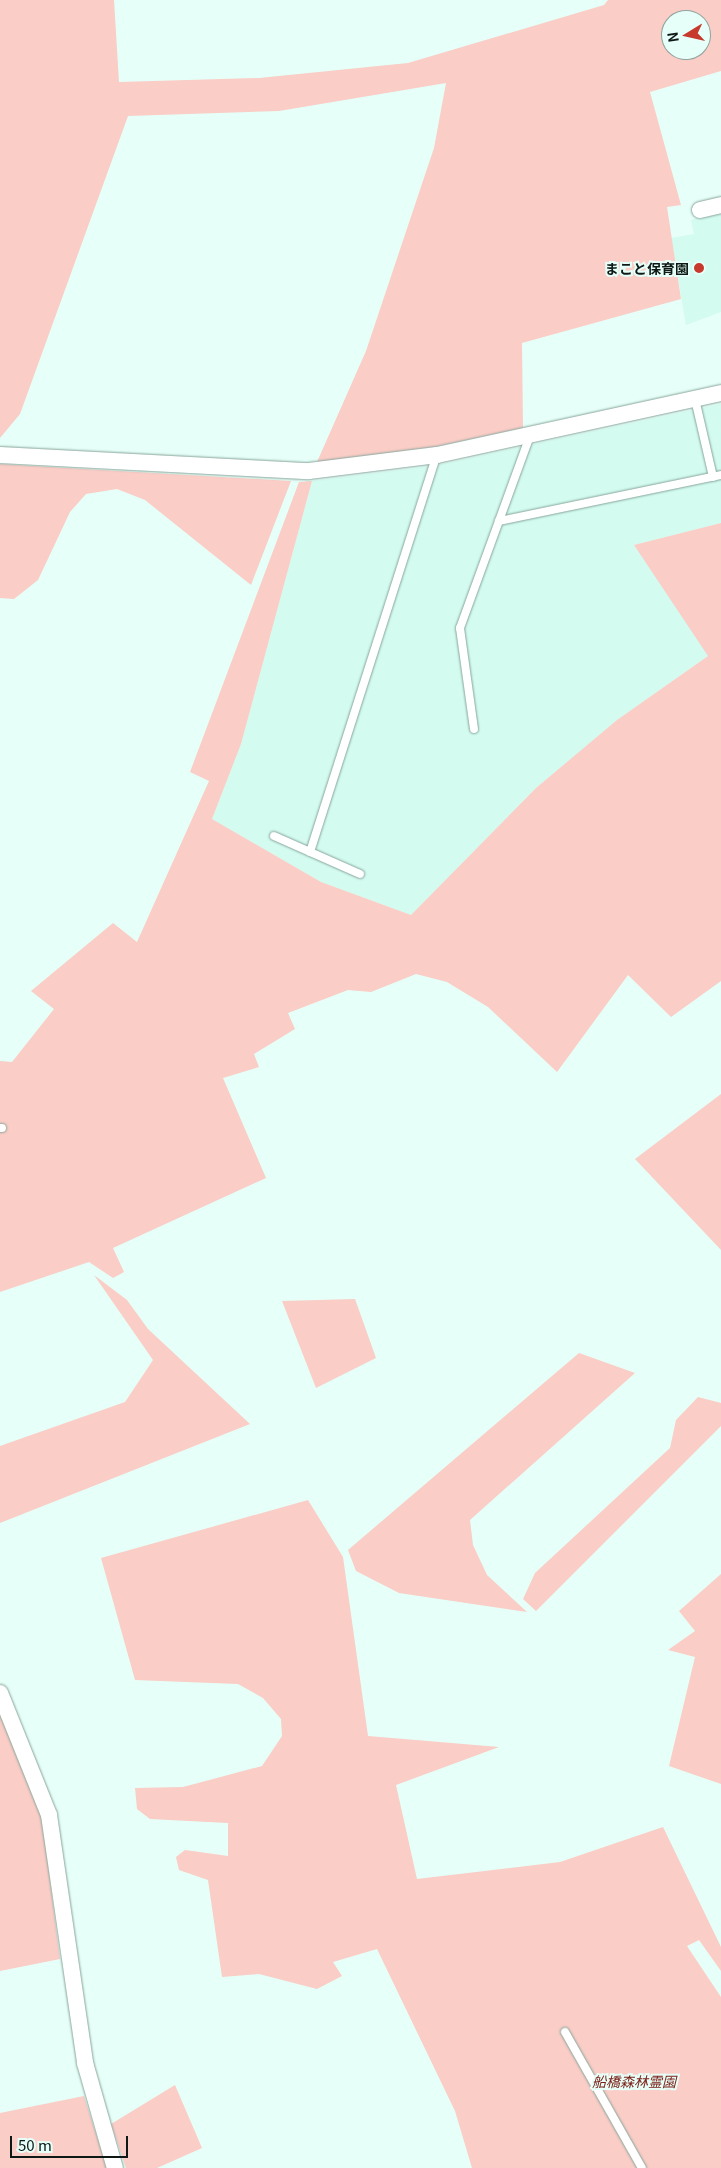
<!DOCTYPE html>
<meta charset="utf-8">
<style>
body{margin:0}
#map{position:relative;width:721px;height:2168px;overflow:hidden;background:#e6fff8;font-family:Georgia,"Noto Sans JP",serif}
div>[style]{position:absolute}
.built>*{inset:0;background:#d3fbf0}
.green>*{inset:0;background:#facdc6}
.roads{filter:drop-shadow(0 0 1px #88a59c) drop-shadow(0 0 1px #88a59c)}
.lane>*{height:8px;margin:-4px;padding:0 4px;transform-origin:4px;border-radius:4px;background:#fff}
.street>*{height:16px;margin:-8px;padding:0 8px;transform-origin:8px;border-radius:8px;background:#fff}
.dots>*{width:14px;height:14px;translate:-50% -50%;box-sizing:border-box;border:2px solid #e6fff8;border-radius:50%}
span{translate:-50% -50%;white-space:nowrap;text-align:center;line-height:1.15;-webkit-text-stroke:4px #e6fff8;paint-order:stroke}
.poi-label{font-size:14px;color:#0e1916;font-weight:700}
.right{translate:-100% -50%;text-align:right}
.park-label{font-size:14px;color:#7d2118;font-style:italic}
.north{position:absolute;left:661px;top:10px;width:50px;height:50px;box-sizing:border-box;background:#e6fff8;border:1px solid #90a39e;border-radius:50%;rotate:261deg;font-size:14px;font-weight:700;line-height:20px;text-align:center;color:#0e1916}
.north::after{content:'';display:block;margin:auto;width:18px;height:22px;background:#c6392c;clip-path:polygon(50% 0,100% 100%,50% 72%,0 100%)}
.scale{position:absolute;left:10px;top:2136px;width:118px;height:22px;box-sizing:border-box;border:2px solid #0e1916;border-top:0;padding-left:6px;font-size:15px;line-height:18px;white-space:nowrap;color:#0e1916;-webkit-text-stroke:4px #e6fff8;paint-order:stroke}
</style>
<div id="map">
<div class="built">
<i style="clip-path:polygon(721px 213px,721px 312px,686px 325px,671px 238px,694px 234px,691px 220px)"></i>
<i style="clip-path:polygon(721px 404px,721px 523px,634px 545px,709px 655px,617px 720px,536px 788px,411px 915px,321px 882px,212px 819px,241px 744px,312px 481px,433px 466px)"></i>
</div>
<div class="green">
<i style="clip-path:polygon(evenodd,0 0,114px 0,119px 82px,259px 78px,408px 63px,604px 5px,608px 0,721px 0,721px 71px,650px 92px,681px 205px,667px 207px,681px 299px,522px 343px,523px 428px,435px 447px,317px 462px,366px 351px,434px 148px,446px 83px,279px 111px,128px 116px,20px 414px,0 438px,0 0,671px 20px,701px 20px,701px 50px,671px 50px,671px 20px)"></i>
<i style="clip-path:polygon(0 464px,291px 481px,251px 585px,145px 500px,117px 489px,86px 494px,70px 512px,38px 580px,14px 599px,0 598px)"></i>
<i style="clip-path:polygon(312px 481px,241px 744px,212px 819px,321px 882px,411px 915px,536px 788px,617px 720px,708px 656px,634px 545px,721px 523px,721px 981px,671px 1017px,628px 975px,557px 1072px,488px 1007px,447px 982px,416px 974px,371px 992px,348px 990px,288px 1013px,295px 1029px,254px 1054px,259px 1067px,223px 1078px,266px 1178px,113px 1248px,124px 1272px,113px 1278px,89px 1262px,0 1292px,0 1061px,12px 1062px,54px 1009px,31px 991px,113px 923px,137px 942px,209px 781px,190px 772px,299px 482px)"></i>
<i style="clip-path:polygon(721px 1094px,721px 1250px,635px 1159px)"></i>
<i style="clip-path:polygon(94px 1275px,127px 1300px,148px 1329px,250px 1424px,0 1523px,0 1446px,125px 1402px,153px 1360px)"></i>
<i style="clip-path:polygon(355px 1299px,376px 1358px,316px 1388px,282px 1301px)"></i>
<i style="clip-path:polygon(579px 1353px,635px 1373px,470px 1520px,473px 1545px,487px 1575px,527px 1612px,399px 1593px,356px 1571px,348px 1550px)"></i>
<i style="clip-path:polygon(698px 1397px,721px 1403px,721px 1426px,536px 1611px,523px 1599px,535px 1573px,670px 1448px,676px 1420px)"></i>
<i style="clip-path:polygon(308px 1500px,343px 1557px,368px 1736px,499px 1747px,396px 1785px,417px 1879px,560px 1862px,663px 1827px,721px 1947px,721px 1971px,699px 1940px,687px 1946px,721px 1997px,721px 2168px,472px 2168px,455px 2111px,377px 1949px,333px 1962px,342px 1976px,317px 1989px,259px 1974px,222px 1977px,208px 1880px,179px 1870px,176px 1857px,185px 1850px,228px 1856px,228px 1823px,150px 1819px,137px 1809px,135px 1788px,183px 1787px,262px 1766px,282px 1736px,281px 1719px,263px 1698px,238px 1684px,135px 1680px,101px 1558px)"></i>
<i style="clip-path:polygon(721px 1574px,721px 1784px,669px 1766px,695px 1657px,668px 1650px,695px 1631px,679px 1611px)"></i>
<i style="clip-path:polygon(0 1705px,42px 1817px,60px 1959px,0 1971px)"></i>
<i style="clip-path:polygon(175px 2085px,202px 2148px,157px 2168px,126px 2168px,111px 2124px)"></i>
<i style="clip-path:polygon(84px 2096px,107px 2168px,0 2168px,0 2113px)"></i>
</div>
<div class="roads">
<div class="lane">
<i style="left:695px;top:399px;width:80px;rotate:77deg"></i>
<i style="left:499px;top:521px;width:227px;rotate:-11.7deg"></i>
<i style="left:474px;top:729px;width:102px;rotate:-97.9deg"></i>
<i style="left:460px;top:628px;width:204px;rotate:-70deg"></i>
<i style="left:274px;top:836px;width:94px;rotate:23.8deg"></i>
<i style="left:310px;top:852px;width:416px;rotate:-72.3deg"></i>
<i style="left:0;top:1128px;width:2px"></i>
<i style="left:565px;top:2032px;width:156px;rotate:60.5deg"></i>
</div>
<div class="street">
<i style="left:700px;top:210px;width:22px;rotate:-13deg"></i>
<i style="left:0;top:455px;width:309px;rotate:3deg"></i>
<i style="left:309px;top:471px;width:129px;rotate:-7.1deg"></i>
<i style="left:437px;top:455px;width:291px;rotate:-12.3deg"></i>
<i style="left:0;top:1693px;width:131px;rotate:68.1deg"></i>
<i style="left:49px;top:1815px;width:251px;rotate:81.7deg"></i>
<i style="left:85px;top:2063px;width:109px;rotate:74.1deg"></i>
</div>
</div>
<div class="dots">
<i style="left:699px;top:268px;background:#c6392c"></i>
</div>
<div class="poi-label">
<span class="right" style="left:689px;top:268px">まこと保育園</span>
</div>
<div class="park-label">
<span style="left:634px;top:2081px">船橋森林霊園</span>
</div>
<div class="north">N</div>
<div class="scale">50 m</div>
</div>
